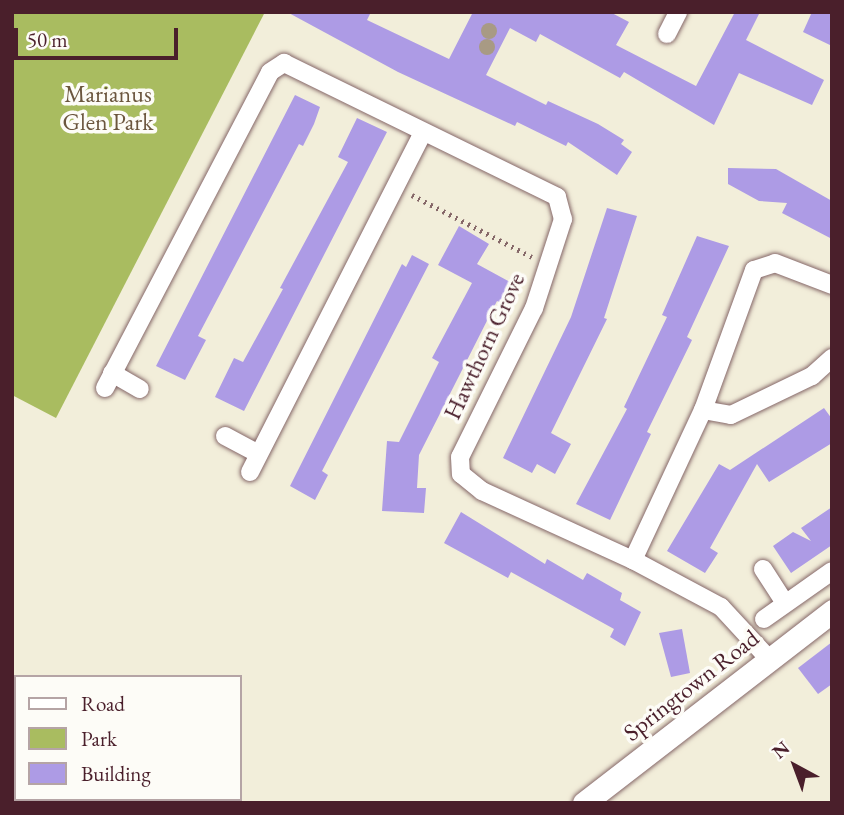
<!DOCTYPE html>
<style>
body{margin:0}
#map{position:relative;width:844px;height:815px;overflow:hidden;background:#f2eeda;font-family:"EB Garamond",serif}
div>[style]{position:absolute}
.green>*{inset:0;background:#a9bc60}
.building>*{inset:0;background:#ad9be5}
.path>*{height:4.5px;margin-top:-2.25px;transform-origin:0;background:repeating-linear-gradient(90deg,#856768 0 2px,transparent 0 7px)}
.roads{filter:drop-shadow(0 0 2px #856768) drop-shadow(0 0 2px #856768)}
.minor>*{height:18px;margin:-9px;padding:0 9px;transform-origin:9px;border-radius:9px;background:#fff}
.tertiary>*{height:23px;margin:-11.5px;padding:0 11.5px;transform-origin:11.5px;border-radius:11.5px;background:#fff}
.trees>*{width:16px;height:16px;margin:-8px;border-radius:50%;background:#a89a84}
span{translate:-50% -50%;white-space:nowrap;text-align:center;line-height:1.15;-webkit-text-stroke:7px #fdfcf7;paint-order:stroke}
.park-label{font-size:24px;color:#6b563e}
.street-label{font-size:24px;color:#4a1f2b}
.frame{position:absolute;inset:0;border:14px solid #4a1f2b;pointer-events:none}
.legend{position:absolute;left:14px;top:675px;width:228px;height:126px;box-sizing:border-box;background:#fdfcf7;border:2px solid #b5a4a5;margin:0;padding:9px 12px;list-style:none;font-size:21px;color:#4a1f2b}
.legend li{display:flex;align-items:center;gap:14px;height:35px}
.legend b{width:35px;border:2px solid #b5a4a5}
.north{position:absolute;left:760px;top:731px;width:70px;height:70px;-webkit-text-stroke:5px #fdfcf7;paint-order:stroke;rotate:319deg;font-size:19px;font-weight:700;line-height:28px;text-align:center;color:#4a1f2b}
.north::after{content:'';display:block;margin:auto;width:24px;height:32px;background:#4a1f2b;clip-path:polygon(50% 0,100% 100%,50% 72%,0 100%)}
.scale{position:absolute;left:14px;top:28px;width:164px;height:32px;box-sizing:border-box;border:4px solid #4a1f2b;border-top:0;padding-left:9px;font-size:21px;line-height:24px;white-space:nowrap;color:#4a1f2b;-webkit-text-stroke:5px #fdfcf7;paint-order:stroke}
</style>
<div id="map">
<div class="green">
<i style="clip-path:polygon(12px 12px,265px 12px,56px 418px,12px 395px)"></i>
</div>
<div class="building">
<i style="clip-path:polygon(287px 12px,371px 12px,367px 20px,449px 59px,473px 12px,610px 12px,629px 22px,616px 45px,696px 86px,735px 12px,760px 12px,746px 40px,824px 80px,812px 105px,739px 73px,714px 125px,624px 72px,620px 78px,540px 34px,536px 42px,510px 28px,486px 75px,546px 105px,548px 101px,598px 124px,624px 140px,621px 144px,632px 152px,617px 175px,568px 142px,566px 146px,517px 122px,515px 126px,398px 72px)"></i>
<i style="clip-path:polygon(812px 12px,832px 12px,832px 46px,803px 32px)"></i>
<i style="clip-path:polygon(295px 95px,320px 107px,314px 124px,303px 146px,299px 144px,198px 336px,206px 340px,185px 380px,156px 366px)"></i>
<i style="clip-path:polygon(357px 118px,387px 132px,244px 411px,215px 397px,234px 358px,243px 362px,283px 289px,280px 288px,348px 162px,338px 157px)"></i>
<i style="clip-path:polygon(728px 168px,776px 169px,832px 201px,832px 239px,782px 213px,787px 203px,759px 201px,728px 184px)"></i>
<i style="clip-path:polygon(607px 208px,637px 216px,604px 318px,607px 319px,551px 433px,571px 444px,555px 474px,537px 464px,532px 473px,503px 458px,571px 317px)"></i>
<i style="clip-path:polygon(459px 226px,489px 244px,477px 264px,519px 287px,509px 307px,497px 301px,419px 455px,417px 488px,426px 488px,424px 513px,382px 511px,387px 441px,399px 442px,439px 362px,432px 358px,472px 283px,438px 265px)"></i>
<i style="clip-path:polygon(697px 236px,729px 246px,687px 337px,692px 340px,647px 432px,651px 434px,610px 520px,576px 504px,627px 409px,624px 407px,667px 317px,662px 315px)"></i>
<i style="clip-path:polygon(412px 255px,429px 264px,322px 471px,328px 475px,315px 500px,290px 486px,402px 264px,406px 267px)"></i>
<i style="clip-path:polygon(824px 408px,832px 419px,832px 443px,769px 482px,757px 464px,710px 548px,718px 553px,705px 573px,667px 551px,719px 464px,730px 470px)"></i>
<i style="clip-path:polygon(832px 507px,832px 545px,791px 573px,773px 546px,793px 532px,811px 541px,801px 528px)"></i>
<i style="clip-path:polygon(461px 512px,545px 564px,547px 559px,583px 580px,587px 573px,622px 593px,620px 600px,641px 612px,625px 646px,610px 637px,614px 629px,511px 572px,508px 578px,444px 543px)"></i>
<i style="clip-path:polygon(682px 629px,690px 673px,671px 677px,659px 633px)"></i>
<i style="clip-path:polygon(832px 642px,832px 684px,818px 694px,798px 668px)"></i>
</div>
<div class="path">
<i style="left:412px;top:195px;width:135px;rotate:27.3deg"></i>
</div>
<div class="roads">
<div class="minor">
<i style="left:667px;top:34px;width:25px;rotate:-63deg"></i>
<i style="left:112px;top:373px;width:32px;rotate:30deg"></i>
<i style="left:105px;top:388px;width:356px;rotate:-62.4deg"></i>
<i style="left:270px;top:72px;width:17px;rotate:-33deg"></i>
<i style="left:284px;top:63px;width:304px;rotate:26.1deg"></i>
<i style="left:557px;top:197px;width:23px;rotate:75deg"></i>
<i style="left:563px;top:219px;width:94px;rotate:108deg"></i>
<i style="left:534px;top:308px;width:166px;rotate:116.4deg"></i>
<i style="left:460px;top:457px;width:17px;rotate:87deg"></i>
<i style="left:461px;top:474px;width:27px;rotate:39deg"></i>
<i style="left:482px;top:491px;width:166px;rotate:24.6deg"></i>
<i style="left:633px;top:560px;width:100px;rotate:28.1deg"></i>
<i style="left:721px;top:607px;width:71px;rotate:47.3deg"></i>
<i style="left:703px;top:410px;width:28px;rotate:10deg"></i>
<i style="left:731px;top:415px;width:90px;rotate:-25.7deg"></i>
<i style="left:812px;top:376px;width:27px;rotate:-42deg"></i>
<i style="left:225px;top:436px;width:38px;rotate:28deg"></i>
<i style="left:250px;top:472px;width:381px;rotate:-63deg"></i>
<i style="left:633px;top:560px;width:166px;rotate:-65deg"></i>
<i style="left:703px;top:410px;width:149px;rotate:-70deg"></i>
<i style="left:754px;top:270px;width:22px;rotate:-18deg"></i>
<i style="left:775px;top:263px;width:61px;rotate:21.1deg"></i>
<i style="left:763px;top:569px;width:40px;rotate:57.1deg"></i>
<i style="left:764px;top:619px;width:83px;rotate:-35.2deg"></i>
</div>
<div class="tertiary">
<i style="left:584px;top:803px;width:314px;rotate:-37.7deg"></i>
</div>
</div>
<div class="trees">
<i style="left:489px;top:31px"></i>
<i style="left:487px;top:47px"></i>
</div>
<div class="park-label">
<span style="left:108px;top:108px">Marianus<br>Glen Park</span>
</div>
<div class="street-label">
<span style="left:484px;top:346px;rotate:-65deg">Hawthorn Grove</span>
<span style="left:691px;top:685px;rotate:-38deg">Springtown Road</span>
</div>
<div class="frame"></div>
<ul class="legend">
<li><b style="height:9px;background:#fff"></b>Road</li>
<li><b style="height:19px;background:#a9bc60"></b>Park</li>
<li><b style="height:19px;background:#ad9be5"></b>Building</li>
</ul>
<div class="north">N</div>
<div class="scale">50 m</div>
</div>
